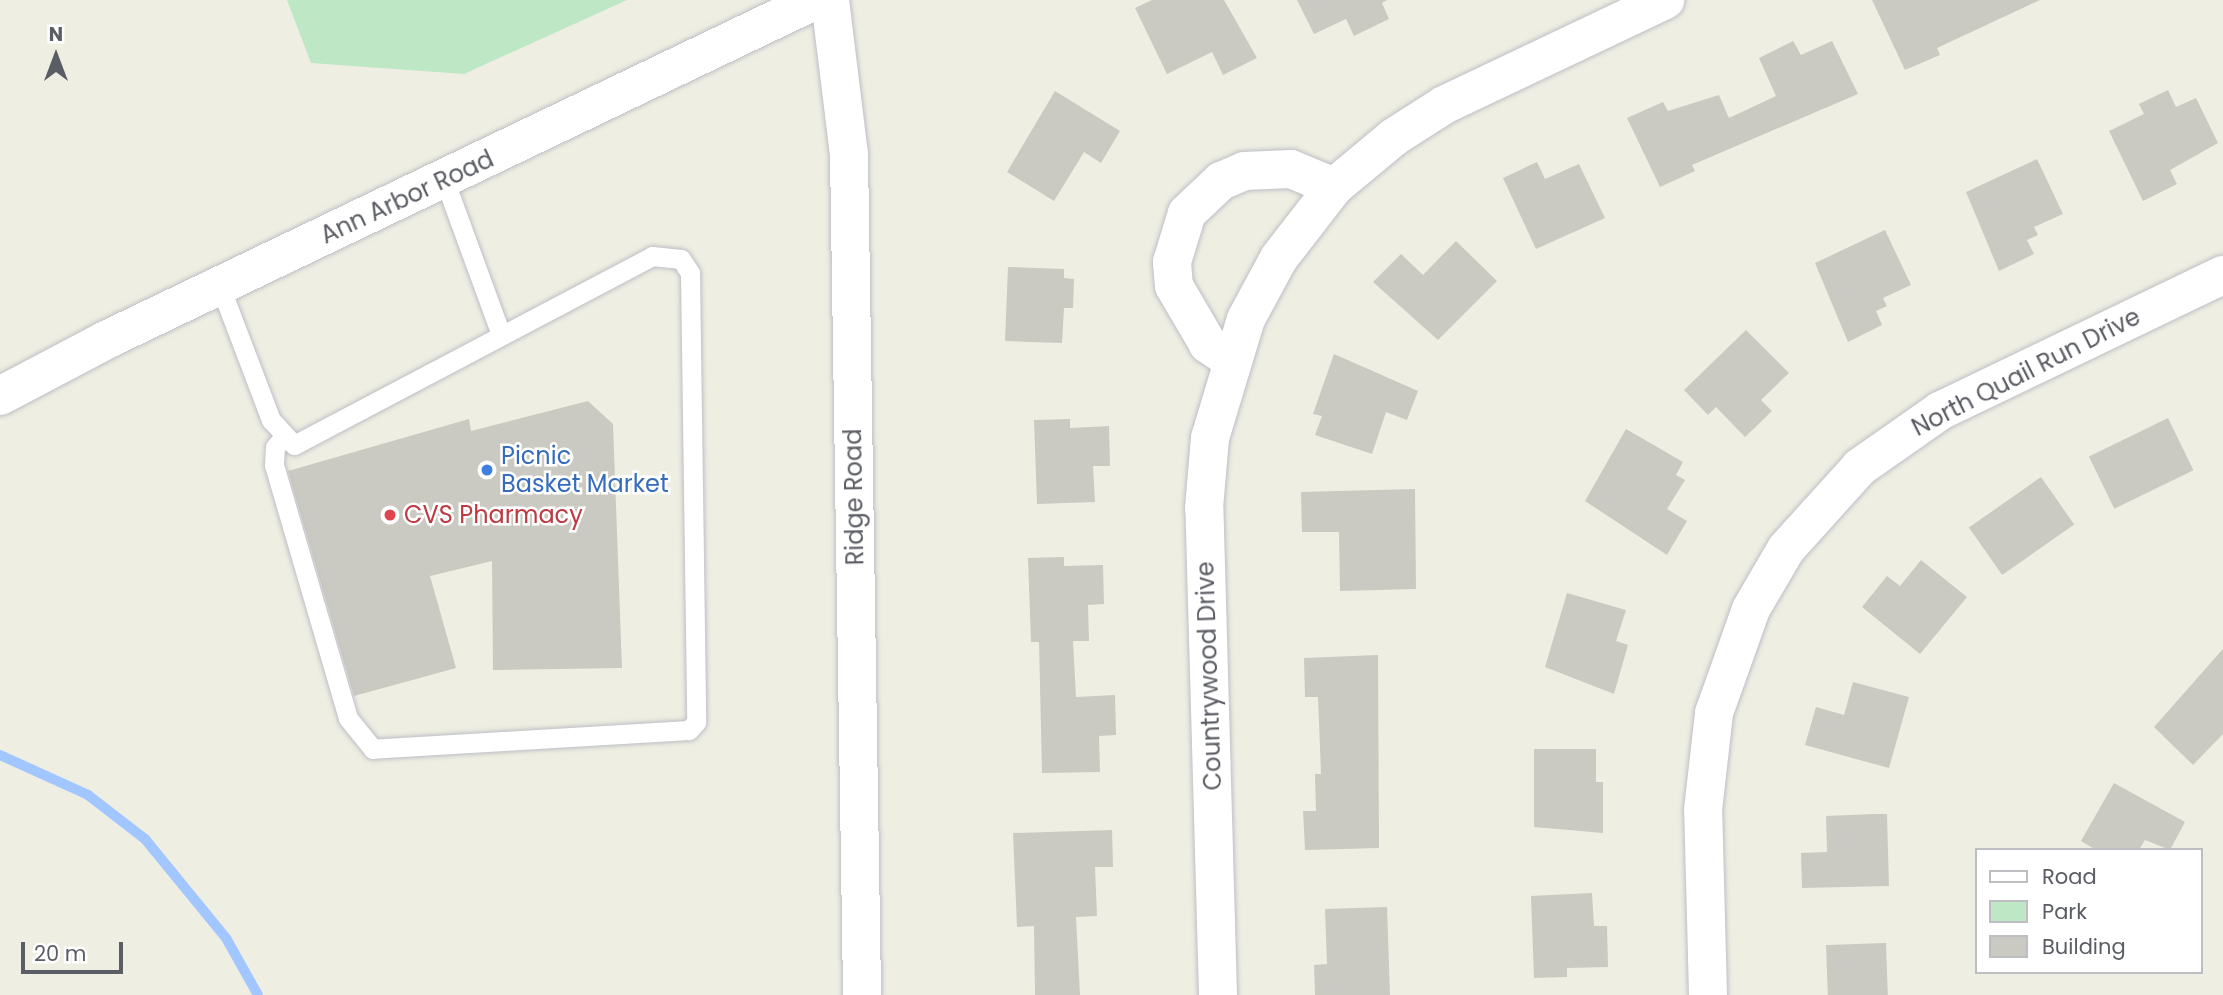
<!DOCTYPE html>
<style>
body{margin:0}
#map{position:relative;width:2223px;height:995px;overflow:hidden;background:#eeeee2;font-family:Poppins,sans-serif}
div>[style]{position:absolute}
.green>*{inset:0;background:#bde7c5}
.stream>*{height:10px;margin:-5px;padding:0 5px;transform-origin:5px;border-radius:5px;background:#a2c6ff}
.building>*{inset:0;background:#cbcac2;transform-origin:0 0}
.roads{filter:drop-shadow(0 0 2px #bdbec5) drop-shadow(0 0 2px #bdbec5)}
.lane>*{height:19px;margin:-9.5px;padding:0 9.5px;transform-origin:9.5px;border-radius:9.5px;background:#fff}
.street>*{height:38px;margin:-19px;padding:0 19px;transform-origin:19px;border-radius:19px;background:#fff}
.secondary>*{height:38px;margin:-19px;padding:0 19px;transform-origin:19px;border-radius:19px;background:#fff}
.dots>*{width:19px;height:19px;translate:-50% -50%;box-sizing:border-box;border:4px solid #fff;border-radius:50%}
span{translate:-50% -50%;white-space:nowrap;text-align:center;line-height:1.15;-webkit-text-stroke:5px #fff;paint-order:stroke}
.street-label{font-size:24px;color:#5b5d64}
.shop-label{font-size:24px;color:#366cbe}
.left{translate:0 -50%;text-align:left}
.health-label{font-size:24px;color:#be3a42}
.legend{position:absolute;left:1975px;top:848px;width:228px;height:126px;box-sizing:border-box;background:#fff;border:2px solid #bdbec1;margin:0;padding:9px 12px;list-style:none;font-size:21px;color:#5b5d64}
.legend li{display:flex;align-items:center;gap:14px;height:35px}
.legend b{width:35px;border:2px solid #bdbec1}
.north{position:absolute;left:21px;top:21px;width:70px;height:70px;-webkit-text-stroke:5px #fff;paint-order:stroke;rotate:0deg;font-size:19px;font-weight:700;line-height:28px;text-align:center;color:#5b5d64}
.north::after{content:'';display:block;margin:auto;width:24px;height:32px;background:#5b5d64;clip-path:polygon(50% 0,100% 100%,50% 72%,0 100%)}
.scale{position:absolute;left:21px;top:942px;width:102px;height:32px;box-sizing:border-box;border:4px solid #5b5d64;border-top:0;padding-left:9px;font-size:21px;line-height:24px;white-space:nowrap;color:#5b5d64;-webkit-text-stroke:5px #fff;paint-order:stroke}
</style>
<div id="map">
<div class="green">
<i style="clip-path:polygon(287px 0,627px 0,464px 74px,311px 63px)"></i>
</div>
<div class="stream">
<i style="left:0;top:755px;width:97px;rotate:24.4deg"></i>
<i style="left:88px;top:795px;width:72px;rotate:37.7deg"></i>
<i style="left:145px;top:839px;width:128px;rotate:50.7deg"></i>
<i style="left:226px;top:938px;width:65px;rotate:60.7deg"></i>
</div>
<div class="building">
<i style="clip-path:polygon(1152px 0,1224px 0,1257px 58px,1223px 75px,1212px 52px,1167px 74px,1135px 8px)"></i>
<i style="clip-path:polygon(1297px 0,1387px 0,1382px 3px,1389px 19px,1354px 36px,1346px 19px,1314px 34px)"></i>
<i style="clip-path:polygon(1872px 0,2040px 0,1937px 48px,1940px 55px,1905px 70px)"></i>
<i style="clip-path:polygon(1793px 41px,1801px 55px,1832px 41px,1858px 94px,1692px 165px,1695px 171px,1660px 187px,1627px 118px,1663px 102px,1668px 111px,1719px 95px,1729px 118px,1776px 96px,1759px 58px)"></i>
<i style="clip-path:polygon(2168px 90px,2176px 107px,2196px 98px,2218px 143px,2170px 170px,2177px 184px,2143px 201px,2109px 131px,2144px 114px,2139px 104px)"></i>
<i style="clip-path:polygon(1055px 91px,1120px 131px,1101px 163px,1084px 152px,1054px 201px,1007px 172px)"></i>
<i style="clip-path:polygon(2037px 159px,2063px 214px,2034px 227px,2038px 235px,2027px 240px,2034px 254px,1999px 271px,1966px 192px)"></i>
<i style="clip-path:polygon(1537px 162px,1545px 179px,1579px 164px,1605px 218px,1536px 249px,1503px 178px)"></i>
<i style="clip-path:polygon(1885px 230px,1911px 285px,1883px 298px,1887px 306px,1876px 311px,1882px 325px,1848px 342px,1815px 263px)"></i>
<i style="clip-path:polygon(1456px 241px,1497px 281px,1438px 340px,1373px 282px,1401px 254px,1423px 275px)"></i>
<i style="clip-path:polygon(1008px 267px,1064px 269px,1064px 278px,1074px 279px,1073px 308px,1064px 308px,1062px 343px,1005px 341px)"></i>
<i style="clip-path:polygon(1746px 330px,1789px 373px,1761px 400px,1772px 411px,1745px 437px,1716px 407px,1708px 415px,1684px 390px)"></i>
<i style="clip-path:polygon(1334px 354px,1418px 391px,1407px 420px,1386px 412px,1372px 454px,1315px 435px,1322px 416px,1313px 414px)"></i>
<i style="clip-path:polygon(588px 401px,613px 424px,622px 668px,493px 670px,492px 561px,430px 576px,456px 668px,354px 696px,288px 471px,469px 419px,471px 431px)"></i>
<i style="left:2168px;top:418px;width:58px;height:88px;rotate:64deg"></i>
<i style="clip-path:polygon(1070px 419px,1070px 428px,1109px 426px,1110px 466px,1093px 466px,1095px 502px,1037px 504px,1034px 420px)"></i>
<i style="clip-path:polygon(1626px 429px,1683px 462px,1676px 475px,1685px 480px,1667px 509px,1687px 521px,1667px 555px,1585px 501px)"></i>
<i style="left:2041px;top:477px;width:58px;height:88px;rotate:55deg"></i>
<i style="clip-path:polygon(1415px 489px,1416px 589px,1340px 591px,1339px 532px,1302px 532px,1301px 492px)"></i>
<i style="clip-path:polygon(1064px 557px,1064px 566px,1103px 565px,1104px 604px,1088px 605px,1089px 641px,1073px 641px,1076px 697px,1115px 695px,1116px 735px,1099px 736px,1100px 772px,1042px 773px,1039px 642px,1031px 642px,1028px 558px)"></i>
<i style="clip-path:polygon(1921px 560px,1967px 597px,1920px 654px,1862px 607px,1887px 576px,1900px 586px)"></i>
<i style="clip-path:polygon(1567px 593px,1626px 610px,1616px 641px,1628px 645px,1614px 694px,1545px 667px)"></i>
<i style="clip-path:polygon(2223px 649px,2223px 734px,2193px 765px,2154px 727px)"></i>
<i style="clip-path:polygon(1378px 655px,1379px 848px,1305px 850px,1303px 811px,1316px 811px,1315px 774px,1321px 774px,1318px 697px,1305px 697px,1304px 658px)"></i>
<i style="clip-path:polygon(1853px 682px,1909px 697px,1889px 768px,1805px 745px,1816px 707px,1844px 715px)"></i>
<i style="clip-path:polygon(1534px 749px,1596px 749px,1596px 782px,1603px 782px,1603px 833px,1534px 827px)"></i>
<i style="clip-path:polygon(2114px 783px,2185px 822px,2170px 850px,2145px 840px,2139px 850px,2096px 850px,2081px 841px)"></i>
<i style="clip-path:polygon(1875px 814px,1887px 814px,1889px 886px,1802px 888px,1801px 853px,1827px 852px,1826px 816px)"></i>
<i style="clip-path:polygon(1112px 830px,1113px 867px,1095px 867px,1097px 916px,1076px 917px,1080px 995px,1035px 995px,1034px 926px,1017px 927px,1013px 833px)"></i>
<i style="clip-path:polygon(1592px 893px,1594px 926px,1607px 926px,1608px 967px,1567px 968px,1567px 977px,1534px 978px,1531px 896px)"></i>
<i style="clip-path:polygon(1387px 907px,1390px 995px,1315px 995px,1314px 965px,1327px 964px,1325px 909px)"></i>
<i style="left:1886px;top:943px;width:52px;height:60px;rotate:88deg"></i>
</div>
<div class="roads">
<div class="lane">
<i style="left:444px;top:179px;width:166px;rotate:69.9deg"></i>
<i style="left:220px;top:286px;width:143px;rotate:69.2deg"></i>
<i style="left:271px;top:420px;width:34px;rotate:47deg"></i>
<i style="left:294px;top:445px;width:405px;rotate:-27.8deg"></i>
<i style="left:652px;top:256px;width:29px;rotate:6deg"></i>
<i style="left:681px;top:259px;width:17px;rotate:57deg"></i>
<i style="left:690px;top:273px;width:449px;rotate:89.2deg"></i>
<i style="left:696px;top:722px;width:11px;rotate:131deg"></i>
<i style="left:689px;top:730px;width:317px;rotate:176.6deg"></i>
<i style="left:373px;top:749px;width:40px;rotate:-129deg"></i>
<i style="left:348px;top:718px;width:264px;rotate:-106.3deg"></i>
<i style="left:274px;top:465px;width:18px;rotate:-87deg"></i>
<i style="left:275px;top:447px;width:11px;rotate:-49deg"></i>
</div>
<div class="street">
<i style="left:1230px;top:359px;width:27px;rotate:-146deg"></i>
<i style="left:1208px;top:344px;width:67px;rotate:-120.4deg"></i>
<i style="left:1174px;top:286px;width:24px;rotate:-95deg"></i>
<i style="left:1172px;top:262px;width:51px;rotate:-73deg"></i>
<i style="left:1187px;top:213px;width:47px;rotate:-43.3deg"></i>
<i style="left:1221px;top:181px;width:25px;rotate:-23deg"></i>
<i style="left:1244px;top:171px;width:47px;rotate:-2.4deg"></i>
<i style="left:1291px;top:169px;width:47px;rotate:22.7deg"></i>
<i style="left:1218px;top:995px;width:487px;rotate:-91.6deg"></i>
<i style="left:1204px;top:508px;width:70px;rotate:-85.1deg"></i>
<i style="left:1210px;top:438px;width:124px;rotate:-73.2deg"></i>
<i style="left:1246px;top:319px;width:69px;rotate:-61.6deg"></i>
<i style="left:1279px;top:258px;width:90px;rotate:-52.2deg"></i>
<i style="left:1334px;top:187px;width:78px;rotate:-39.8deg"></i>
<i style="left:1394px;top:137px;width:59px;rotate:-32.6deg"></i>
<i style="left:1444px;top:105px;width:245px;rotate:-25.4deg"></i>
<i style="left:1708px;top:995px;width:185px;rotate:-91.5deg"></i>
<i style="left:1703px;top:810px;width:98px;rotate:-83.5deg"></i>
<i style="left:1714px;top:713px;width:110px;rotate:-70.4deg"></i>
<i style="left:1751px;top:609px;width:69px;rotate:-59.7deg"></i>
<i style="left:1786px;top:549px;width:110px;rotate:-47.9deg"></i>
<i style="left:1860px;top:467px;width:98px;rotate:-35deg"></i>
<i style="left:1940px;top:411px;width:314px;rotate:-25.7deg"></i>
</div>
<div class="secondary">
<i style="left:830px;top:0;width:155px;rotate:83deg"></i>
<i style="left:849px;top:154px;width:841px;rotate:89.11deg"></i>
<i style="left:0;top:396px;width:120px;rotate:-27.8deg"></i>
<i style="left:106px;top:340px;width:787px;rotate:-25.59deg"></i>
</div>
</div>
<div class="dots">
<i style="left:487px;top:470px;background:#3f7fe0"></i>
<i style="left:390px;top:515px;background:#e0444e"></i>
</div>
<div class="street-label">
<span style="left:407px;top:197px;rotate:-25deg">Ann Arbor Road</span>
<span style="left:2026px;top:372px;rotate:-27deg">North Quail Run Drive</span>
<span style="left:854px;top:497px;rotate:-91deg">Ridge Road</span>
<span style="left:1209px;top:676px;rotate:-92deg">Countrywood Drive</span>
</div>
<div class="shop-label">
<span class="left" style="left:501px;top:470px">Picnic<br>Basket Market</span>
</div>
<div class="health-label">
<span class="left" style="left:404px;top:515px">CVS Pharmacy</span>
</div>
<ul class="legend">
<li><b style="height:9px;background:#fff"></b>Road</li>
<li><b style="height:19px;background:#bde7c5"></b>Park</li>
<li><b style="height:19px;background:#cbcac2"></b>Building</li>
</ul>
<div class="north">N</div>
<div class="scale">20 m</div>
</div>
